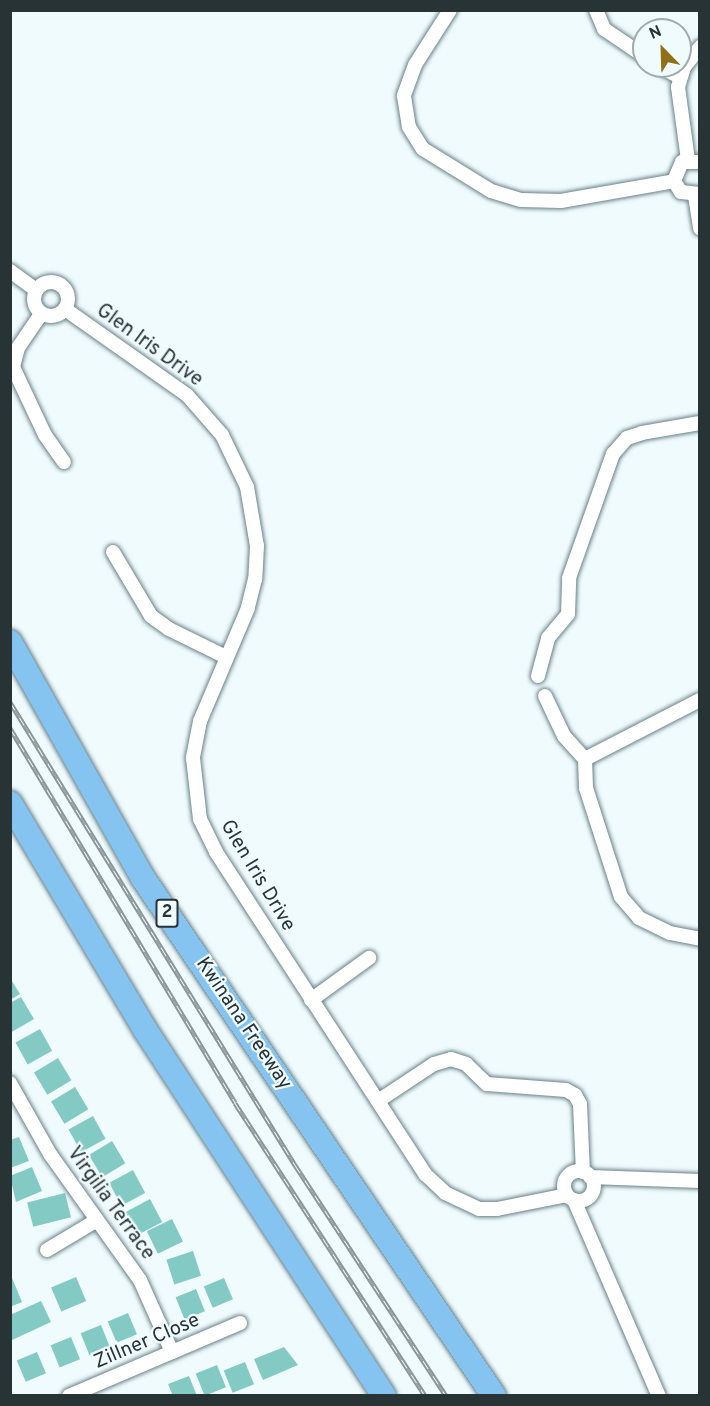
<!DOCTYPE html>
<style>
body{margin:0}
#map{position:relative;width:710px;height:1406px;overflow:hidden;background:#f0fbfe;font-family:Overpass,sans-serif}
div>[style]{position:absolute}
.building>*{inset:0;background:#84cac4;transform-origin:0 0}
.roads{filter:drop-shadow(0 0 2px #688187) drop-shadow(0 0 2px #688187)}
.minor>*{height:14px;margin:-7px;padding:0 7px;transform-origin:7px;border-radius:7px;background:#fff}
.minor>.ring{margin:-7px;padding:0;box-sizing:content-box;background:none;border:14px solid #fff;border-radius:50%}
.motorway>*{height:24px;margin:-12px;padding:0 12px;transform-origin:12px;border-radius:12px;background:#85c3f0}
.rail>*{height:5px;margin-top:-2.5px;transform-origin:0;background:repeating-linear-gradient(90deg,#f0fbfe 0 9px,#8a9597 0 18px);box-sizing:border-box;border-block:2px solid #8a9597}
span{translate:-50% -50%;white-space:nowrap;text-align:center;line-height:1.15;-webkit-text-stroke:4.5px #f0fbfe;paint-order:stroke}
.shield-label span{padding:2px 4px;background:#f0fbfe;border:2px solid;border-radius:4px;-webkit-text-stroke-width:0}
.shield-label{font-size:18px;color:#283335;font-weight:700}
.street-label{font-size:20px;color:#283335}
.frame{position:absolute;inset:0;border:12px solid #283335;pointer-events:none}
.north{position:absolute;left:632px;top:18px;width:60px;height:60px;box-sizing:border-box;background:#f0fbfe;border:2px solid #a0abae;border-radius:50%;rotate:337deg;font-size:16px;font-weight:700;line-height:24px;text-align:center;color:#283335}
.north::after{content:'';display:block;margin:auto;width:21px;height:27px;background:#917016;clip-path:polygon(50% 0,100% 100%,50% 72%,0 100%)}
</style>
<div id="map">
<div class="building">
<i style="clip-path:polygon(10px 978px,20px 994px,10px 1000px)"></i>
<i style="clip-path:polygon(21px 997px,34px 1019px,10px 1033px,10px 1003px)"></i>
<i style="left:40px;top:1029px;width:25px;height:28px;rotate:61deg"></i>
<i style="left:58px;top:1058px;width:26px;height:28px;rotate:59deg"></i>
<i style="left:75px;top:1087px;width:26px;height:28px;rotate:59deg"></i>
<i style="left:93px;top:1116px;width:26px;height:28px;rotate:61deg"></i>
<i style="clip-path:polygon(19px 1137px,29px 1161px,10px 1168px,10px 1140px)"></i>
<i style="left:112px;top:1141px;width:26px;height:27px;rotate:59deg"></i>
<i style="clip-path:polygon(32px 1167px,42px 1191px,16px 1202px,10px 1176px)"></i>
<i style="left:133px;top:1170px;width:26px;height:27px;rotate:62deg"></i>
<i style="left:65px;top:1193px;width:25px;height:39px;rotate:76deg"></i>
<i style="left:150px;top:1199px;width:26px;height:28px;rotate:62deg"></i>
<i style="left:172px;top:1219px;width:25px;height:28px;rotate:64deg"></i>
<i style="left:193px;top:1251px;width:26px;height:28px;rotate:72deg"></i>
<i style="left:76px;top:1277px;width:26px;height:27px;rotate:67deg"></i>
<i style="clip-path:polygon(12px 1278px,22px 1302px,10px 1307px,10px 1279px)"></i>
<i style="left:224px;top:1278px;width:23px;height:22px;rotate:67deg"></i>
<i style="left:196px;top:1289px;width:24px;height:22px;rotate:68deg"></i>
<i style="clip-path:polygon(41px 1301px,51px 1322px,10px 1341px,10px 1315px)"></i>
<i style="left:128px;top:1313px;width:23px;height:22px;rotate:67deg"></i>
<i style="left:101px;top:1325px;width:24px;height:22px;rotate:68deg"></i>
<i style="left:71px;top:1337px;width:24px;height:22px;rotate:68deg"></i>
<i style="clip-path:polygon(284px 1347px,298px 1365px,263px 1380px,254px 1359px)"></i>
<i style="left:37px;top:1352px;width:23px;height:22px;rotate:67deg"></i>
<i style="left:245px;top:1362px;width:24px;height:23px;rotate:68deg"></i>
<i style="left:217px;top:1365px;width:24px;height:23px;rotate:68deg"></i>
<i style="clip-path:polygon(189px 1376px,197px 1396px,173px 1396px,168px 1384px)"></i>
</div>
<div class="roads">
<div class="minor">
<i style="left:450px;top:10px;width:65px;rotate:122.5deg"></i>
<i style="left:415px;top:65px;width:33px;rotate:110deg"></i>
<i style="left:404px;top:96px;width:31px;rotate:81deg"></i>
<i style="left:409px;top:127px;width:26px;rotate:58deg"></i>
<i style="left:423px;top:149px;width:80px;rotate:31.7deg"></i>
<i style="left:491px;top:191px;width:31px;rotate:17deg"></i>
<i style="left:521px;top:200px;width:40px;rotate:1.4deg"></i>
<i style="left:561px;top:201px;width:115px;rotate:-10deg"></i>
<i style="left:596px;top:10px;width:21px;rotate:67deg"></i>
<i style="left:604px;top:29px;width:48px;rotate:34deg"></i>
<i style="left:659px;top:66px;width:24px;rotate:28deg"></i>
<i style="left:688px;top:160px;width:74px;rotate:-97.8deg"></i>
<i style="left:678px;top:87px;width:21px;rotate:-73deg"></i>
<i style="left:684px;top:67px;width:26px;rotate:-51deg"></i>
<i style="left:700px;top:162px;width:18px;rotate:180deg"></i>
<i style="left:682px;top:162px;width:21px;rotate:113deg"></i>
<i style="left:674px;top:181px;width:13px;rotate:58deg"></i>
<i style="left:681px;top:192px;width:19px;rotate:6deg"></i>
<i style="left:695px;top:196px;width:33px;rotate:81deg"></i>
<i style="left:10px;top:271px;width:32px;rotate:36deg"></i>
<i class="ring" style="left:34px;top:282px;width:20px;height:20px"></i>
<i style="left:65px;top:309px;width:149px;rotate:35.2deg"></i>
<i style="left:187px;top:395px;width:53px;rotate:48.8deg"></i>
<i style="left:222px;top:435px;width:58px;rotate:64.3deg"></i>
<i style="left:247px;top:487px;width:60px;rotate:80.4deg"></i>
<i style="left:257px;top:546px;width:33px;rotate:93deg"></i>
<i style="left:255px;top:579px;width:30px;rotate:104deg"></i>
<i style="left:248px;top:608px;width:123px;rotate:113deg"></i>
<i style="left:200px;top:721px;width:38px;rotate:101deg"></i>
<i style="left:193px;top:758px;width:61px;rotate:83.5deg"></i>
<i style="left:200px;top:819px;width:37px;rotate:64deg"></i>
<i style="left:216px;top:852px;width:385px;rotate:57deg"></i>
<i style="left:426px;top:1175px;width:26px;rotate:43deg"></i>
<i style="left:445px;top:1193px;width:38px;rotate:25deg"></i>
<i style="left:479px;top:1209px;width:18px"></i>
<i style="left:497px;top:1209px;width:71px;rotate:-11.3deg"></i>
<i style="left:41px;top:314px;width:41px;rotate:124.1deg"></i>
<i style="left:18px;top:348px;width:20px;rotate:105deg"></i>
<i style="left:13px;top:367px;width:75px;rotate:64.8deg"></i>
<i style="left:45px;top:435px;width:33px;rotate:55deg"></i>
<i style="left:113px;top:552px;width:74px;rotate:59.3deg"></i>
<i style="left:151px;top:616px;width:22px;rotate:36deg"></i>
<i style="left:169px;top:629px;width:64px;rotate:26.2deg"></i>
<i style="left:538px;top:676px;width:39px;rotate:-75deg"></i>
<i style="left:548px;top:638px;width:31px;rotate:-50deg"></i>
<i style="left:568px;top:614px;width:36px;rotate:-88deg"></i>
<i style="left:569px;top:578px;width:132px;rotate:-70.5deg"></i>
<i style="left:613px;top:454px;width:21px;rotate:-49deg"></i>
<i style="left:627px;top:438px;width:16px;rotate:-18deg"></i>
<i style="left:642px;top:433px;width:59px;rotate:-9.8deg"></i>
<i style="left:545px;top:696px;width:44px;rotate:64.6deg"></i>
<i style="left:564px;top:736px;width:31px;rotate:48deg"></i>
<i style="left:585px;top:759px;width:29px;rotate:88deg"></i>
<i style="left:586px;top:788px;width:114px;rotate:72.2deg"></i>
<i style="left:621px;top:897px;width:28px;rotate:49deg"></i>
<i style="left:639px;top:918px;width:34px;rotate:26deg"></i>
<i style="left:670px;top:933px;width:31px;rotate:11deg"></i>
<i style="left:585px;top:759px;width:129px;rotate:-27.2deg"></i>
<i style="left:311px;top:1000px;width:72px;rotate:-35.9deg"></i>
<i style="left:10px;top:1083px;width:81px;rotate:60.6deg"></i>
<i style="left:50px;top:1154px;width:155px;rotate:54.5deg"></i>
<i style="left:140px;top:1280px;width:79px;rotate:66deg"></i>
<i style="left:378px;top:1101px;width:67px;rotate:-33.5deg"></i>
<i style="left:434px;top:1064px;width:18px;rotate:-16deg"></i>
<i style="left:451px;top:1059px;width:16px;rotate:18deg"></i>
<i style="left:466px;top:1064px;width:29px;rotate:44deg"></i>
<i style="left:487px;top:1084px;width:79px;rotate:4.3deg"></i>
<i style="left:566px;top:1090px;width:10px;rotate:29deg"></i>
<i style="left:575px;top:1095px;width:10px;rotate:61deg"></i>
<i style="left:580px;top:1104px;width:68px;rotate:87.5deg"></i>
<i class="ring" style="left:564px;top:1171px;width:16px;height:16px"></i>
<i style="left:590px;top:1177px;width:110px;rotate:2.1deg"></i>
<i style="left:574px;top:1200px;width:214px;rotate:66.6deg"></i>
<i style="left:47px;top:1250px;width:58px;rotate:-31deg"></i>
<i style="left:69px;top:1396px;width:186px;rotate:-23.1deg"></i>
</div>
<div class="motorway">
<i style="left:10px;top:642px;width:271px;rotate:60.6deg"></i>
<i style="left:143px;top:878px;width:626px;rotate:55.88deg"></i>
<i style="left:10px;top:803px;width:265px;rotate:59.2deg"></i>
<i style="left:146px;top:1031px;width:436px;rotate:56.9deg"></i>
</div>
</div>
<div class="rail">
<i style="left:10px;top:702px;width:544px;rotate:58.39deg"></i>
<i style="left:295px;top:1165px;width:276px;rotate:56.8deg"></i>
<i style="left:10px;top:728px;width:437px;rotate:59deg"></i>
<i style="left:235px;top:1103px;width:349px;rotate:57deg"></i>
</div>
<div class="shield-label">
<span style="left:167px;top:913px">2</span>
</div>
<div class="street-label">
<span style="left:149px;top:346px;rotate:36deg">Glen Iris Drive</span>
<span style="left:257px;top:876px;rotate:59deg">Glen Iris Drive</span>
<span style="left:243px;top:1024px;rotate:56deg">Kwinana Freeway</span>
<span style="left:110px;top:1204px;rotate:54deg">Virgilia Terrace</span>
<span style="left:147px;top:1342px;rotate:-23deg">Zillner Close</span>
</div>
<div class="frame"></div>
<div class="north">N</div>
</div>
